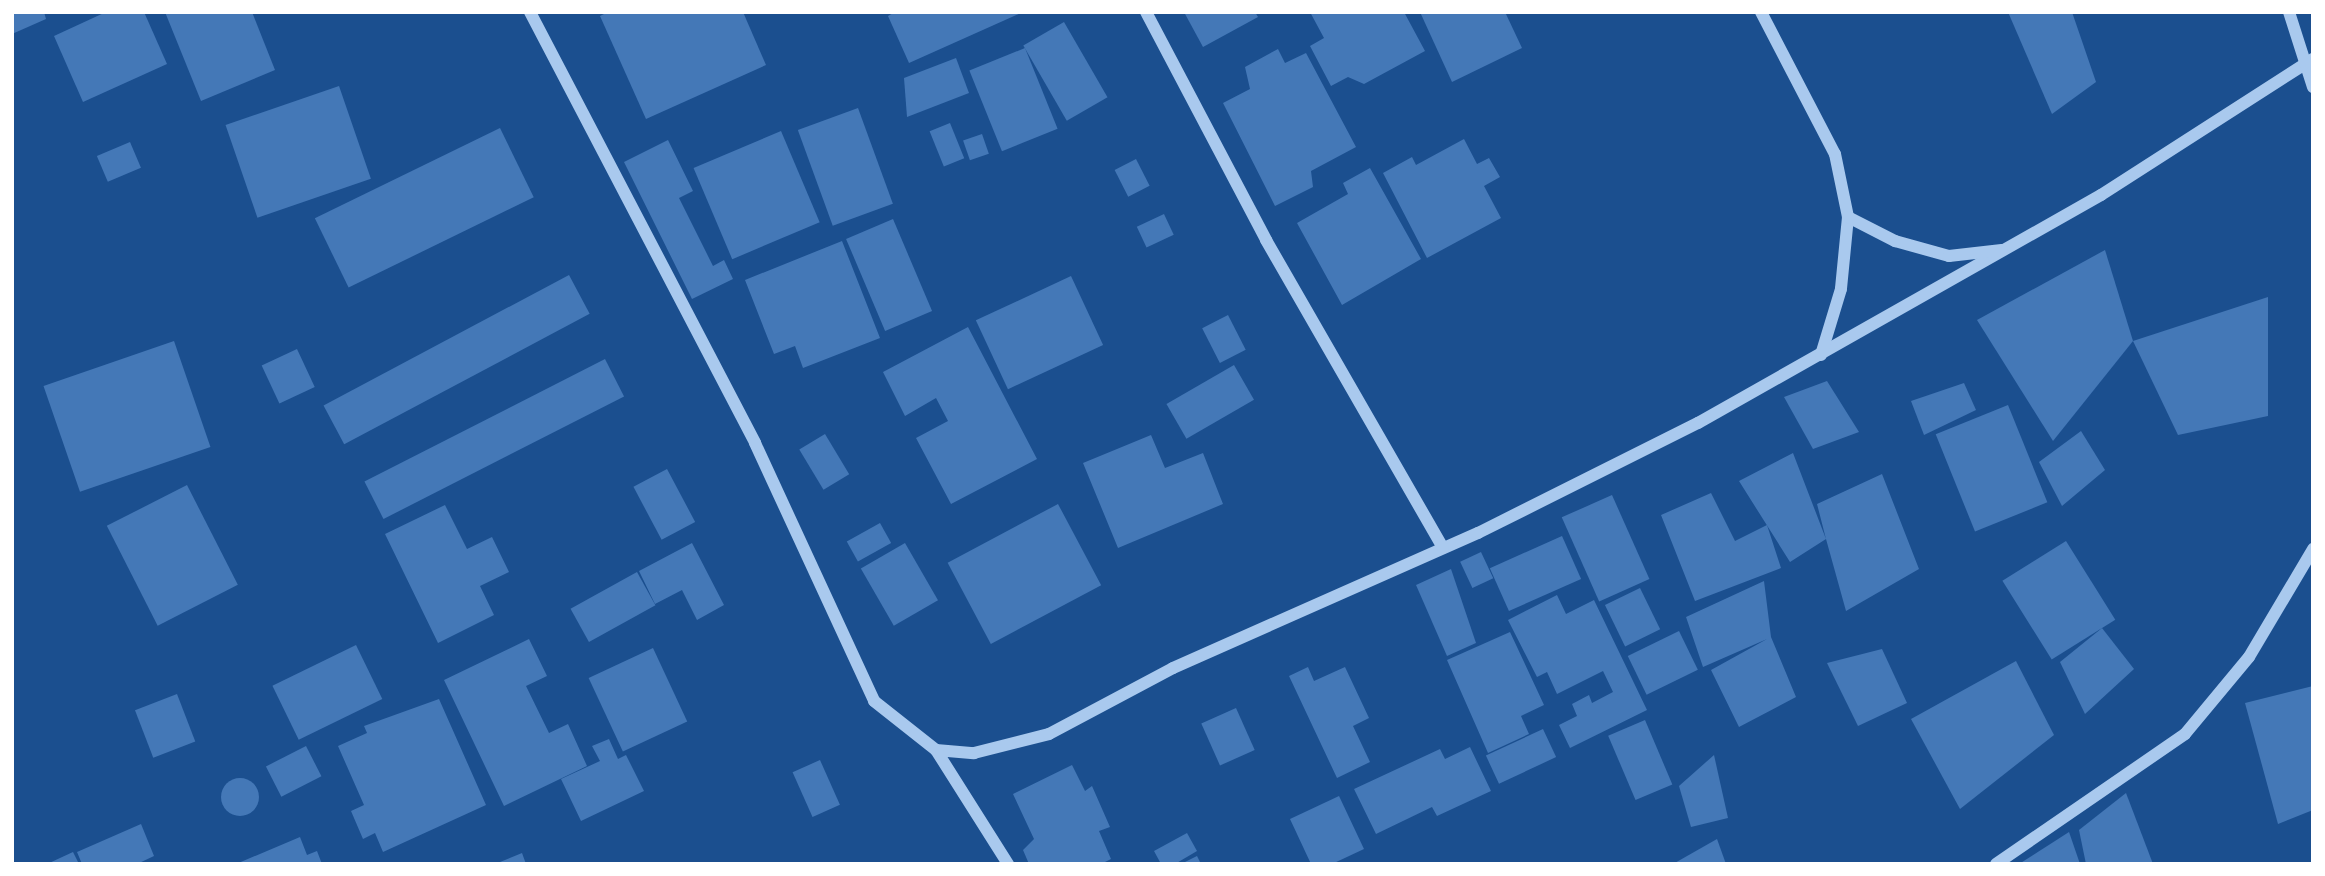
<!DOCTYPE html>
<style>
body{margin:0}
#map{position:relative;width:2325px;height:876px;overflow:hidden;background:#1b4f8f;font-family:Figtree,sans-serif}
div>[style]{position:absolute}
.building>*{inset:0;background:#4478b7;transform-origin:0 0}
.round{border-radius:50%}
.minor>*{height:12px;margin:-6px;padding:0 6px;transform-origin:6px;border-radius:6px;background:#a9c9ee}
span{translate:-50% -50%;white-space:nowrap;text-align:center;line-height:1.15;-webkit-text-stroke:7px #1b4f8f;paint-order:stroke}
.frame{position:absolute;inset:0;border:14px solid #fff;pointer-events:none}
</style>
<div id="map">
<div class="building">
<i style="clip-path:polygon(12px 12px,44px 12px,46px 19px,12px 34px)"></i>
<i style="clip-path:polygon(106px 12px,144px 12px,167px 64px,83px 102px,54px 36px)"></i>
<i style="clip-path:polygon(165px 12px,252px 12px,275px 70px,201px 101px)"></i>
<i style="clip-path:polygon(608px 12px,743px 12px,766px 65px,646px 119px,600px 16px)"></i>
<i style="clip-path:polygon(895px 12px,1023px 12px,909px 63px,888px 16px)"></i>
<i style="clip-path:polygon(1184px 12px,1255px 12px,1258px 17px,1203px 47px)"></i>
<i style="clip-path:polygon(1310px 12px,1404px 12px,1425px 51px,1364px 84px,1348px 77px,1331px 86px,1310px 46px,1324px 38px)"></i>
<i style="clip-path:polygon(1420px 12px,1505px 12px,1522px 48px,1452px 82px)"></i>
<i style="clip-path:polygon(2008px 12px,2072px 12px,2096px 82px,2052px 114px)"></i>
<i style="left:1064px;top:22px;width:87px;height:47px;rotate:60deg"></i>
<i style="left:1025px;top:48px;width:87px;height:60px;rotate:68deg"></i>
<i style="clip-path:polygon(1278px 49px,1285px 63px,1306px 53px,1356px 147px,1311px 171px,1313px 187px,1275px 206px,1223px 103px,1250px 89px,1245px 67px)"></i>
<i style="clip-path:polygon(956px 58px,969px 93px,907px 117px,904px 78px)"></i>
<i style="left:339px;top:86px;width:98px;height:120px;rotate:71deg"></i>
<i style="left:858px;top:108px;width:102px;height:64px;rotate:70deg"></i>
<i style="left:950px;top:123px;width:38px;height:22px;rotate:68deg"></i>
<i style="left:500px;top:128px;width:77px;height:206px;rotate:64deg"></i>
<i style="left:781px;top:131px;width:99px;height:95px;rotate:67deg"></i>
<i style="left:982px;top:134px;width:21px;height:20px;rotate:71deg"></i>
<i style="clip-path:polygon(1464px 139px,1477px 164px,1489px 158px,1500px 177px,1484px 186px,1501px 218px,1427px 258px,1383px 173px,1412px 157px,1416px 165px)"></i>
<i style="clip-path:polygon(668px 140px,693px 191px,679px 198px,713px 266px,724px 260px,733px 279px,692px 299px,624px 162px)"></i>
<i style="left:130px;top:142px;width:28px;height:36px;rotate:67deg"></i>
<i style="left:1136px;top:159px;width:30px;height:24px;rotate:63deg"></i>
<i style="clip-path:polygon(1370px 168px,1421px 259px,1342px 305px,1297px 223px,1348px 194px,1343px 183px)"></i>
<i style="left:1164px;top:214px;width:23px;height:30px;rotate:65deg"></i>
<i style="left:893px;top:219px;width:100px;height:51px;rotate:67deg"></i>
<i style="clip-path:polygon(842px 241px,880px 338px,803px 368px,795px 346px,774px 354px,745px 280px)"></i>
<i style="clip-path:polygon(2105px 250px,2133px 341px,2053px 441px,1977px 320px)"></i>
<i style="left:569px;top:275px;width:44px;height:278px;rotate:62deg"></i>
<i style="left:1071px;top:276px;width:76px;height:105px;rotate:65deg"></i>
<i style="clip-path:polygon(2268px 297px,2268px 416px,2178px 435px,2133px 341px)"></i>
<i style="left:1228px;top:315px;width:39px;height:29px;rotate:63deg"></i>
<i style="clip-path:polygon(968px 327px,1037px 459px,951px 504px,916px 438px,948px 421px,936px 398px,905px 416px,883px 372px)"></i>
<i style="left:174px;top:341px;width:112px;height:138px;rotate:71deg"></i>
<i style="left:297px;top:349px;width:42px;height:39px;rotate:65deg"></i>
<i style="left:605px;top:359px;width:42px;height:270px;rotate:63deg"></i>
<i style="left:1234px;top:365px;width:40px;height:78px;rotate:60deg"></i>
<i style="clip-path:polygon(1827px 381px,1859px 432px,1813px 449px,1784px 397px)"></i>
<i style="clip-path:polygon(1964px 383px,1976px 410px,1924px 435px,1911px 401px)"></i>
<i style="left:2008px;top:405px;width:105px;height:78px;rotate:68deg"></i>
<i style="clip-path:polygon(2081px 431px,2105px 470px,2062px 506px,2039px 462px)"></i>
<i style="left:825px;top:434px;width:47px;height:30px;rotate:59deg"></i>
<i style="clip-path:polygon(1151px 435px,1165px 468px,1203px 453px,1223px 504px,1118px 548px,1083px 463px)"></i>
<i style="clip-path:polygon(1793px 453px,1826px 539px,1817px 504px,1882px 474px,1919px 569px,1846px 611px,1826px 539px,1790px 562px,1739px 481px)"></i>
<i style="left:667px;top:469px;width:60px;height:38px;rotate:62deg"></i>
<i style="left:187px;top:485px;width:112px;height:90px;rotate:63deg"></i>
<i style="clip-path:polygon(1711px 493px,1735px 541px,1767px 525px,1781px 568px,1695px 601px,1661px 515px)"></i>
<i style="left:1612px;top:495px;width:92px;height:55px;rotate:66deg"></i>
<i style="left:1058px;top:504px;width:92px;height:125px;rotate:62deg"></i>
<i style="clip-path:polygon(445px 505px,467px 549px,492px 537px,509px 572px,480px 586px,494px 615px,438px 643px,385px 534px)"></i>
<i style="left:880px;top:523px;width:23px;height:38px;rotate:61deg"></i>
<i style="left:1562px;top:536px;width:47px;height:79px;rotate:66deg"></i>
<i style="left:2066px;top:541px;width:93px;height:75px;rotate:58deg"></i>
<i style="clip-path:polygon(692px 543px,724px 605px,697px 620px,682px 590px,655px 604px,639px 571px)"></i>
<i style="left:905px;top:543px;width:66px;height:51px;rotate:60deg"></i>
<i style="left:1481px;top:552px;width:29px;height:23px;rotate:65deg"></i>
<i style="clip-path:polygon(1451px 569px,1476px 643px,1447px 656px,1416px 585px)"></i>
<i style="left:637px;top:572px;width:38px;height:76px;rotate:61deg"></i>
<i style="clip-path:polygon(1764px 581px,1771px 637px,1796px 697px,1739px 727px,1711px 670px,1767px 639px,1703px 667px,1686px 617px)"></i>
<i style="left:1640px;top:588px;width:46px;height:39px;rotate:64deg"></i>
<i style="clip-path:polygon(1557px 595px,1566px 614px,1594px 600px,1647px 710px,1570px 748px,1559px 725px,1577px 716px,1572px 704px,1589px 695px,1592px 703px,1613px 692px,1603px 671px,1557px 694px,1547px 672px,1537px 677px,1508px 620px)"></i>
<i style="clip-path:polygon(2102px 628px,2134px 669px,2085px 714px,2060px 662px)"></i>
<i style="left:1679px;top:631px;width:43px;height:57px;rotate:64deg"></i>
<i style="clip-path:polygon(1510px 632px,1544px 705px,1521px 716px,1529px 734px,1488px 753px,1447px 660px)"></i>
<i style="clip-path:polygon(529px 639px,547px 676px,526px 686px,549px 733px,568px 724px,587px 766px,504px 806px,444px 680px)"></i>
<i style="left:356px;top:645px;width:60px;height:93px;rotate:64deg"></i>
<i style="left:653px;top:648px;width:81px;height:71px;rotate:65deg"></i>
<i style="clip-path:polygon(1882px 649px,1907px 703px,1858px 726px,1827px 663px)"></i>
<i style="clip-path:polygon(2016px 661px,2054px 735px,1960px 809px,1911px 719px)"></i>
<i style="clip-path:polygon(1308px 667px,1314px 681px,1345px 667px,1369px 718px,1353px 726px,1370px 762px,1337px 778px,1289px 676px)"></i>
<i style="clip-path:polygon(2313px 686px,2313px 810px,2278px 824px,2245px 703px)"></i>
<i style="left:177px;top:694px;width:51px;height:45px;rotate:69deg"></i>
<i style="clip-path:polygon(439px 699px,486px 805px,383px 852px,375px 833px,363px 839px,351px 811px,364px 805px,338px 746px,367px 733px,364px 726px)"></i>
<i style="left:1236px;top:708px;width:46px;height:38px;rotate:66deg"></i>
<i style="left:1645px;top:720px;width:70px;height:40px;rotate:67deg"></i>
<i style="left:1543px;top:729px;width:31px;height:63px;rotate:65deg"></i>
<i style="clip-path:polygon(609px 739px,618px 759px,626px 755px,644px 791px,581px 821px,561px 779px,600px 761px,592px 746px)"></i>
<i style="left:306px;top:746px;width:34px;height:45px;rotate:63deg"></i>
<i style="clip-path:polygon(1470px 747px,1491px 791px,1437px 816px,1432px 807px,1376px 834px,1354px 789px,1440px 749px,1445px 759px)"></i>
<i style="clip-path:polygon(1714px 755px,1728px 818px,1691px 827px,1679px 786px)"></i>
<i style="left:820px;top:760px;width:49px;height:30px;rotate:66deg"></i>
<i style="clip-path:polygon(1072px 765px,1085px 791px,1092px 786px,1110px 827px,1099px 831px,1111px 859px,1101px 864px,1029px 864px,1023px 850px,1034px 839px,1013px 794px)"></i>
<i class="round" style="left:221px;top:778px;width:38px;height:38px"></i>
<i style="clip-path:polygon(2126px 793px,2153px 864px,2086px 864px,2079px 830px)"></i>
<i style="clip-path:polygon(1339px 796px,1364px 849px,1332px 864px,1311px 864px,1290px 819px)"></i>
<i style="clip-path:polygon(141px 824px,154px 856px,137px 864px,82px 864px,77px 852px)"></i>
<i style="clip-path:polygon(2069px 832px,2080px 864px,2019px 864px)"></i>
<i style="clip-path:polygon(1187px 833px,1197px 851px,1175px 864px,1161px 864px,1154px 851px)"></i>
<i style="clip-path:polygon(300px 837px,307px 855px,317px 851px,322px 864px,236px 864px)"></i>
<i style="clip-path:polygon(1717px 839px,1726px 864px,1673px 864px)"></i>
<i style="clip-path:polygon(73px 852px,79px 864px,47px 864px)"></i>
<i style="clip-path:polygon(522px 853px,526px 864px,495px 864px)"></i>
<i style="clip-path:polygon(1197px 856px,1201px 864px,1181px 864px)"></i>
</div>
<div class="minor">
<i style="left:530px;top:12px;width:486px;rotate:62.4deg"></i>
<i style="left:755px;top:443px;width:284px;rotate:65.2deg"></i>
<i style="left:874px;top:701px;width:79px;rotate:38.3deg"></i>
<i style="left:936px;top:750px;width:38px;rotate:5deg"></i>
<i style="left:974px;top:753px;width:77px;rotate:-14.2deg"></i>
<i style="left:1049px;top:734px;width:140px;rotate:-28deg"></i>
<i style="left:1173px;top:668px;width:334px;rotate:-23.9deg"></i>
<i style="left:1478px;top:533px;width:246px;rotate:-26.6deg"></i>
<i style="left:1698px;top:423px;width:463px;rotate:-29.5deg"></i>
<i style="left:2101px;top:195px;width:252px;rotate:-32.7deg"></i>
<i style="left:1146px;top:12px;width:258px;rotate:62.2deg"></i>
<i style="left:1266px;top:240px;width:355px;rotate:60.1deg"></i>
<i style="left:1761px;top:12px;width:160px;rotate:62.5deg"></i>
<i style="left:1835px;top:154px;width:64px;rotate:78.3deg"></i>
<i style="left:1848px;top:217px;width:72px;rotate:95.6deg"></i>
<i style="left:1841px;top:289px;width:69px;rotate:106.9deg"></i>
<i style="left:2289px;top:12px;width:79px;rotate:72.3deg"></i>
<i style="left:1848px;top:217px;width:53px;rotate:27.1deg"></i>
<i style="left:1895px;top:241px;width:56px;rotate:15.5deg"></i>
<i style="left:1949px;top:256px;width:53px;rotate:-6.5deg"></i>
<i style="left:936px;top:750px;width:135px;rotate:57.7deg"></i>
<i style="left:1996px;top:864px;width:229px;rotate:-34.5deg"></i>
<i style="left:2185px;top:734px;width:100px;rotate:-50.3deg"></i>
<i style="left:2249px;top:657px;width:126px;rotate:-59.3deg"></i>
</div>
<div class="frame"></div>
</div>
